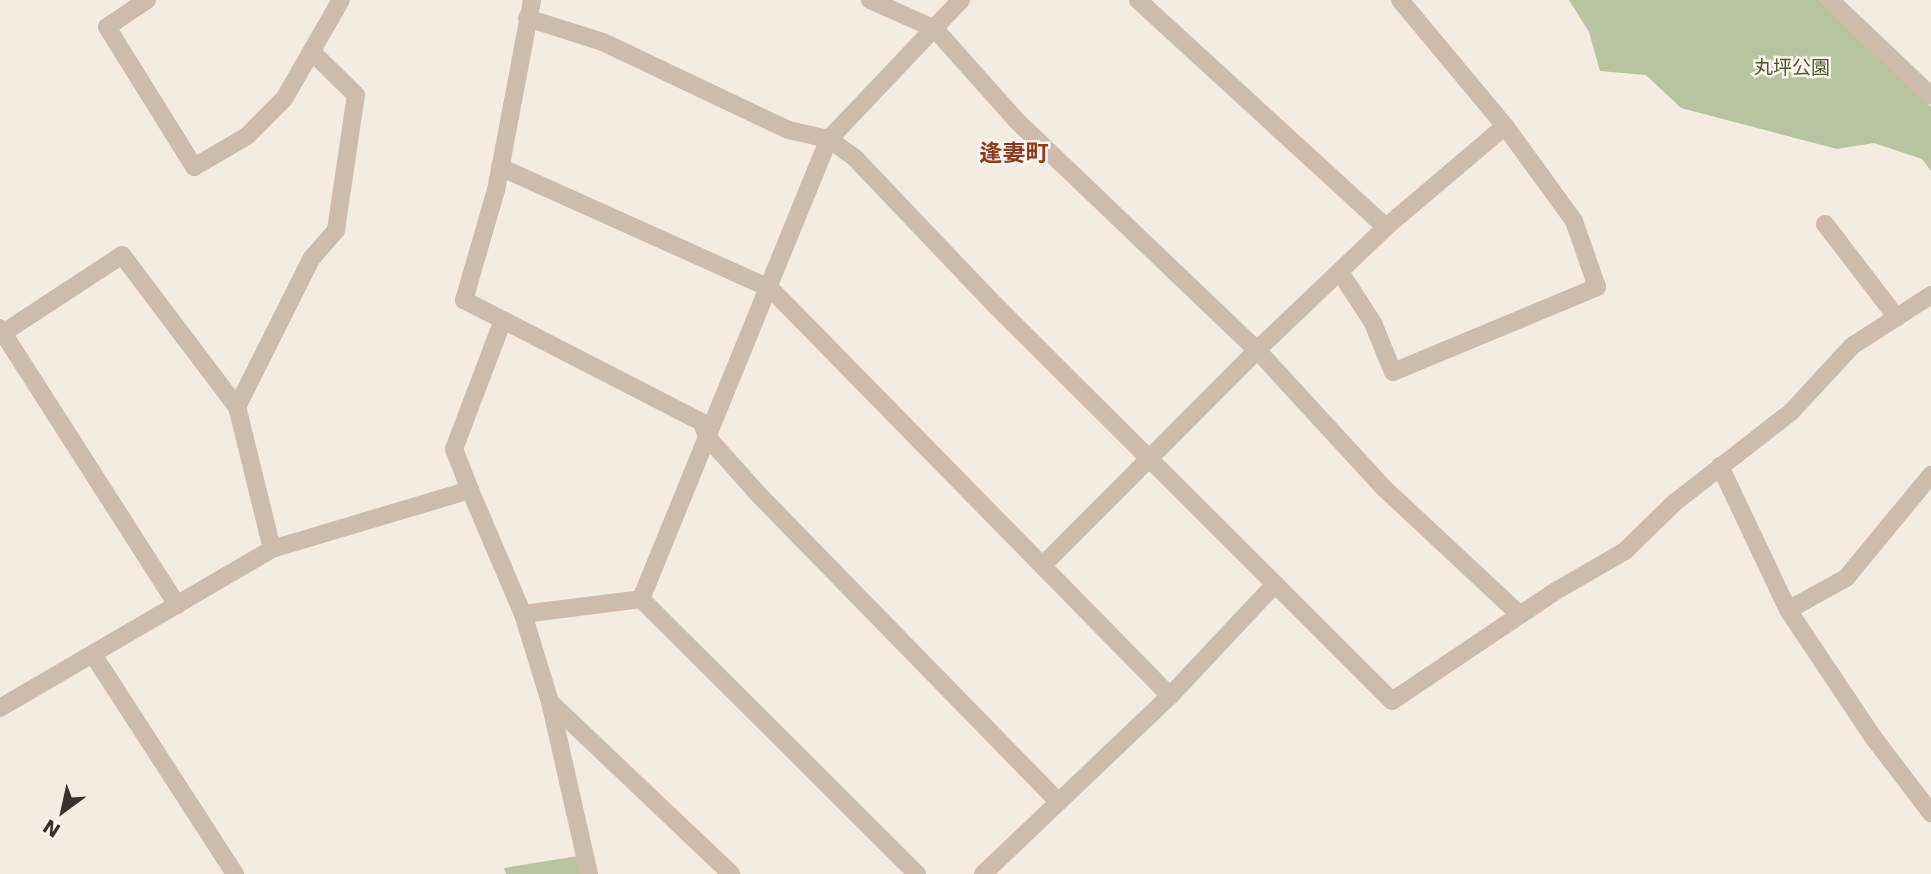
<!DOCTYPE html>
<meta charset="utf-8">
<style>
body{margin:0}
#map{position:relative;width:1931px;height:874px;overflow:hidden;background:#f4ebe1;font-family:"DejaVu Sans","Noto Sans JP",sans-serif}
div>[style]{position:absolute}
.green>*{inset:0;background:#b8c4a0}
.minor>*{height:18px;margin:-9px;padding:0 9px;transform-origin:9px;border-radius:9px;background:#cdbbac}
span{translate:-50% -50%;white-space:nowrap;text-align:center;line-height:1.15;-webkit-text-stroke:5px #fbf5ee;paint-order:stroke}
.park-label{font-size:19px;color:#4a5a2e}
.quarter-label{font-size:23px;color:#8c3b22;font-weight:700}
.north{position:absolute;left:28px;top:776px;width:70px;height:70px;-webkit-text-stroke:5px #fbf5ee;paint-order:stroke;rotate:213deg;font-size:19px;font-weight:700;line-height:28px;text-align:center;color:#3b302b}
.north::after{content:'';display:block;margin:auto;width:24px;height:32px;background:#3b302b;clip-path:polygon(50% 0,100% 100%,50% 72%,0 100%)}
</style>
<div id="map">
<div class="green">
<i style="clip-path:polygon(1569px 0,1820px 0,1931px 107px,1931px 171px,1922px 159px,1874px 143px,1837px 149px,1681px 108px,1646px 75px,1600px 71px,1589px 32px)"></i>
<i style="clip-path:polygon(578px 856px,582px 874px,506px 874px,504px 868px)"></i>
</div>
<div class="minor">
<i style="left:147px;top:0;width:48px;rotate:146deg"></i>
<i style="left:107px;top:27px;width:165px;rotate:58.1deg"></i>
<i style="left:194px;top:167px;width:61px;rotate:-30.3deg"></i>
<i style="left:247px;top:136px;width:52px;rotate:-45deg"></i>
<i style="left:284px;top:99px;width:114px;rotate:-60.1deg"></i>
<i style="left:532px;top:0;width:193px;rotate:100.7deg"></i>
<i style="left:496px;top:190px;width:115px;rotate:106.2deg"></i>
<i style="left:464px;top:300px;width:267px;rotate:27.2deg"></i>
<i style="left:701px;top:422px;width:19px;rotate:65deg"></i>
<i style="left:709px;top:439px;width:76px;rotate:48.2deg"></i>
<i style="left:760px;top:496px;width:425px;rotate:45.7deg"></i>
<i style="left:870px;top:0;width:71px;rotate:24deg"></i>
<i style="left:935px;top:29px;width:123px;rotate:48.3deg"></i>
<i style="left:1017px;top:121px;width:332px;rotate:43.7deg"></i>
<i style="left:1257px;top:350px;width:189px;rotate:47.4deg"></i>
<i style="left:1385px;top:489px;width:183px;rotate:43deg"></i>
<i style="left:1138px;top:0;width:336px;rotate:42.5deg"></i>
<i style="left:1830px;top:0;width:139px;rotate:43.5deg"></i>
<i style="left:527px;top:18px;width:80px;rotate:17.5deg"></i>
<i style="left:603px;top:42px;width:205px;rotate:25.4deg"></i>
<i style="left:788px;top:130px;width:42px;rotate:12.4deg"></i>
<i style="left:829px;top:139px;width:31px;rotate:36deg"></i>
<i style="left:854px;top:157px;width:204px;rotate:46.4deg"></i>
<i style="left:995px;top:305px;width:395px;rotate:44.9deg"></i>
<i style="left:500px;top:167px;width:297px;rotate:24.2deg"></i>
<i style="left:771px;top:289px;width:570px;rotate:45.57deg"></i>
<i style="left:1825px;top:224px;width:118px;rotate:52.5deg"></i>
<i style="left:1340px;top:272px;width:61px;rotate:57.1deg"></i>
<i style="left:1373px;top:323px;width:53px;rotate:67.8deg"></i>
<i style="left:1393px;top:372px;width:221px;rotate:-22.6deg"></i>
<i style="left:1597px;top:287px;width:70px;rotate:-109.2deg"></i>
<i style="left:1574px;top:221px;width:117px;rotate:-126deg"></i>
<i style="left:0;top:328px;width:329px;rotate:57.4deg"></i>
<i style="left:3px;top:333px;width:142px;rotate:-33.2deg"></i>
<i style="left:122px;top:255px;width:191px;rotate:52.9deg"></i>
<i style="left:1720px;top:466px;width:159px;rotate:64.7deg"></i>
<i style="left:1788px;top:610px;width:153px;rotate:56.2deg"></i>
<i style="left:1873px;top:737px;width:96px;rotate:52.7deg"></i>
<i style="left:470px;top:490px;width:44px;rotate:-111.3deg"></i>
<i style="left:454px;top:449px;width:138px;rotate:-69.2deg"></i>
<i style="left:272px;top:549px;width:146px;rotate:-103.8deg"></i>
<i style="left:237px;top:407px;width:165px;rotate:-63.4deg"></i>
<i style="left:311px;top:259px;width:38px;rotate:-49deg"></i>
<i style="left:336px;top:230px;width:136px;rotate:-81.6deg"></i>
<i style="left:356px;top:95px;width:59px;rotate:-135.7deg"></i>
<i style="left:1044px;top:564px;width:302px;rotate:-45.1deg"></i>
<i style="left:1257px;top:350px;width:178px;rotate:-43.6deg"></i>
<i style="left:1386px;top:227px;width:156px;rotate:-40.3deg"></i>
<i style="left:1505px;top:126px;width:164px;rotate:-129.8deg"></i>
<i style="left:641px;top:599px;width:497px;rotate:-67.8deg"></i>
<i style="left:829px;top:139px;width:192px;rotate:-46.5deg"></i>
<i style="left:641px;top:599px;width:390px;rotate:44.9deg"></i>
<i style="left:1788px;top:610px;width:66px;rotate:-28.9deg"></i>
<i style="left:1846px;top:578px;width:134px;rotate:-50.5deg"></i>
<i style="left:523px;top:614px;width:119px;rotate:-7.2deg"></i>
<i style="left:94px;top:656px;width:260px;rotate:57.1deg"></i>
<i style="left:550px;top:702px;width:250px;rotate:43.5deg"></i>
<i style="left:0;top:708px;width:315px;rotate:-30.3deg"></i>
<i style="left:272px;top:549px;width:207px;rotate:-16.6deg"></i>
<i style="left:470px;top:490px;width:135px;rotate:66.9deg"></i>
<i style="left:523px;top:614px;width:92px;rotate:72.9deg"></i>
<i style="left:550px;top:702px;width:176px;rotate:77.2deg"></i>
<i style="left:983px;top:874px;width:258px;rotate:-43.6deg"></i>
<i style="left:1170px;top:696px;width:154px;rotate:-46.8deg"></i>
<i style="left:1275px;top:584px;width:165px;rotate:45deg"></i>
<i style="left:1392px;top:701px;width:195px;rotate:-33.9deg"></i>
<i style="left:1554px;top:592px;width:82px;rotate:-30deg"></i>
<i style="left:1625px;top:551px;width:69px;rotate:-44.4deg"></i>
<i style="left:1674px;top:503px;width:150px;rotate:-37.9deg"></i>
<i style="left:1792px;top:411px;width:88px;rotate:-47.3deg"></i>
<i style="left:1852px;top:346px;width:94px;rotate:-32.8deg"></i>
</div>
<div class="park-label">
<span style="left:1792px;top:68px">丸坪公園</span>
</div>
<div class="quarter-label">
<span style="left:1014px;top:153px">逢妻町</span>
</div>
<div class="north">N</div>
</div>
